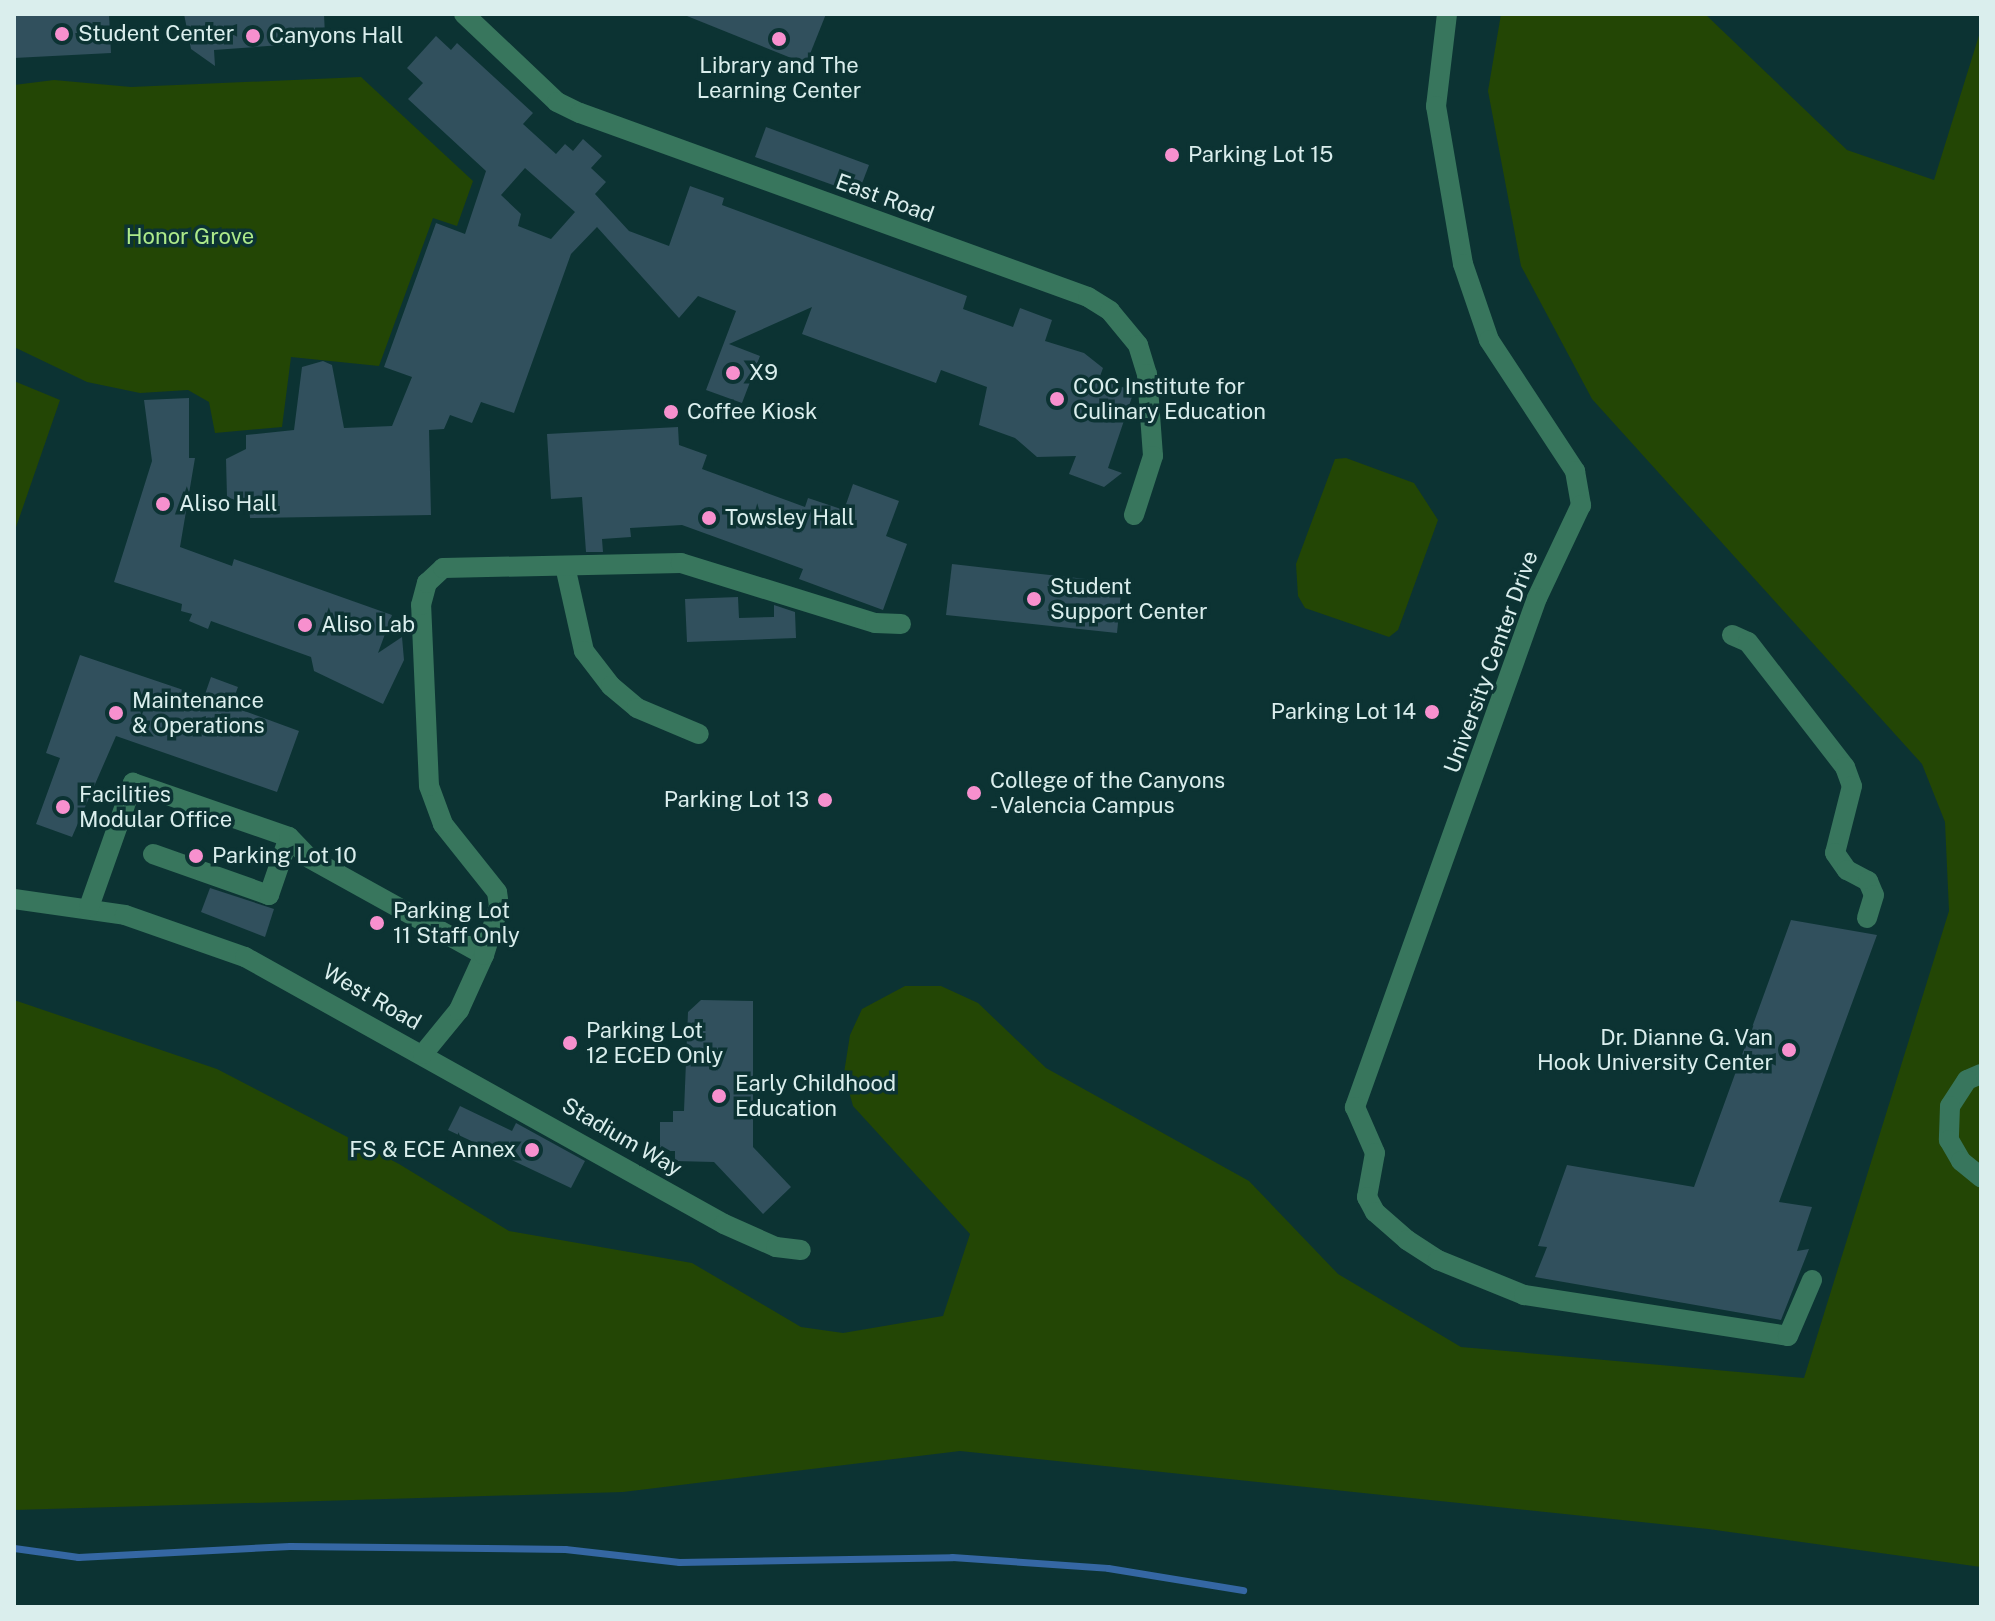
<!DOCTYPE html>
<style>
body{margin:0}
#map{position:relative;width:1995px;height:1621px;overflow:hidden;background:#0c3333;font-family:"Public Sans",sans-serif}
div>[style]{position:absolute}
.green>*{inset:0;background:#234605}
.stream>*{height:7px;margin:-3.5px;padding:0 3.5px;transform-origin:3.5px;border-radius:3.5px;background:#3567a3}
.building>*{inset:0;background:#31505d}
.minor>*{height:20px;margin:-10px;padding:0 10px;transform-origin:10px;border-radius:10px;background:#38765d}
.dots>*{width:22px;height:22px;translate:-50% -50%;box-sizing:border-box;border:4px solid #0c3333;border-radius:50%}
span{translate:-50% -50%;white-space:nowrap;text-align:center;line-height:1.15;-webkit-text-stroke:7px #0c3333;paint-order:stroke}
.poi-label{font-size:22px;color:#daeeed}
.left{translate:0 -50%;text-align:left}
.right{translate:-100% -50%;text-align:right}
.street-label{font-size:22px;color:#daeeed}
.park-label{font-size:22px;color:#adea8a}
.frame{position:absolute;inset:0;border:16px solid #daeeed;pointer-events:none}
</style>
<div id="map">
<div class="green">
<div style="clip-path:polygon(1501px 14px,1705px 14px,1847px 150px,1934px 180px,1981px 29px,1981px 1567px,1708px 1529px,960px 1451px,623px 1492px,14px 1510px,14px 1000px,217px 1069px,399px 1164px,509px 1231px,692px 1263px,801px 1327px,843px 1333px,943px 1316px,970px 1234px,853px 1106px,844px 1073px,850px 1035px,862px 1009px,905px 986px,941px 986px,978px 1003px,1046px 1068px,1249px 1181px,1338px 1274px,1461px 1347px,1804px 1378px,1949px 911px,1945px 822px,1922px 764px,1592px 399px,1521px 266px,1488px 91px)"></div>
<div style="clip-path:polygon(361px 77px,473px 181px,457px 226px,433px 218px,379px 366px,291px 357px,282px 427px,215px 433px,209px 402px,188px 390px,140px 393px,87px 382px,14px 347px,14px 85px,54px 80px,131px 87px)"></div>
<div style="clip-path:polygon(14px 381px,60px 400px,14px 533px)"></div>
<div style="clip-path:polygon(1346px 458px,1414px 483px,1438px 520px,1398px 630px,1389px 637px,1305px 608px,1298px 596px,1296px 564px,1335px 459px)"></div>
</div>
<div class="stream">
<div style="left:14px;top:1548px;width:65px;rotate:8deg"></div>
<div style="left:78px;top:1557px;width:212px;rotate:-3deg"></div>
<div style="left:290px;top:1546px;width:275px;rotate:0.6deg"></div>
<div style="left:565px;top:1549px;width:115px;rotate:6.5deg"></div>
<div style="left:679px;top:1562px;width:273px;rotate:-1deg"></div>
<div style="left:952px;top:1557px;width:156px;rotate:4deg"></div>
<div style="left:1108px;top:1568px;width:137px;rotate:9.3deg"></div>
</div>
<div class="building">
<div style="clip-path:polygon(14px 14px,109px 14px,111px 53px,14px 58px)"></div>
<div style="clip-path:polygon(184px 14px,324px 14px,325px 35px,309px 38px,309px 43px,214px 50px,215px 66px,191px 49px)"></div>
<div style="clip-path:polygon(682px 14px,826px 14px,806px 64px)"></div>
<div style="clip-path:polygon(evenodd,436px 36px,451px 50px,457px 43px,533px 113px,523px 124px,556px 154px,565px 144px,573px 151px,583px 139px,602px 156px,591px 168px,606px 182px,595px 194px,629px 231px,669px 246px,690px 186px,724px 198px,722px 205px,967px 296px,963px 309px,1013px 327px,1020px 308px,1052px 320px,1045px 341px,1084px 353px,1103px 368px,1099px 379px,1134px 391px,1108px 468px,1122px 473px,1104px 487px,1069px 474px,1076px 456px,1037px 457px,1015px 438px,979px 425px,987px 387px,941px 370px,936px 383px,802px 334px,812px 307px,729px 344px,760px 356px,742px 403px,706px 390px,736px 311px,698px 296px,679px 318px,597px 227px,571px 254px,514px 413px,481px 402px,472px 423px,450px 415px,444px 429px,429px 430px,431px 515px,250px 518px,249px 505px,227px 497px,226px 459px,246px 449px,246px 435px,294px 430px,302px 367px,323px 361px,332px 365px,344px 428px,392px 426px,412px 377px,384px 367px,436px 223px,465px 234px,486px 171px,408px 99px,423px 83px,407px 68px,436px 36px,525px 168px,575px 212px,551px 239px,518px 226px,521px 214px,501px 195px,525px 168px)"></div>
<div style="clip-path:polygon(766px 127px,869px 165px,858px 194px,755px 157px)"></div>
<div style="clip-path:polygon(189px 398px,189px 458px,195px 458px,180px 547px,232px 566px,234px 559px,392px 615px,378px 653px,402px 637px,404px 660px,383px 704px,314px 671px,311px 657px,211px 621px,208px 629px,189px 621px,192px 614px,181px 611px,182px 604px,114px 582px,152px 461px,144px 400px)"></div>
<div style="clip-path:polygon(678px 427px,679px 445px,707px 455px,702px 469px,805px 507px,808px 498px,844px 510px,853px 484px,899px 501px,886px 536px,907px 544px,883px 610px,799px 579px,803px 569px,682px 525px,630px 528px,631px 537px,602px 539px,603px 552px,586px 552px,582px 497px,551px 499px,547px 434px)"></div>
<div style="clip-path:polygon(952px 564px,1122px 583px,1117px 633px,946px 615px)"></div>
<div style="clip-path:polygon(738px 597px,739px 618px,774px 617px,774px 605px,795px 612px,796px 638px,687px 642px,685px 599px)"></div>
<div style="clip-path:polygon(80px 655px,204px 697px,211px 677px,238px 687px,231px 706px,299px 731px,277px 792px,116px 736px,72px 837px,36px 824px,60px 758px,46px 753px)"></div>
<div style="clip-path:polygon(210px 888px,274px 909px,265px 937px,201px 912px)"></div>
<div style="clip-path:polygon(1791px 920px,1877px 935px,1779px 1202px,1812px 1207px,1797px 1251px,1809px 1249px,1781px 1320px,1535px 1277px,1547px 1247px,1538px 1246px,1567px 1165px,1694px 1187px)"></div>
<div style="clip-path:polygon(701px 1000px,753px 1001px,753px 1147px,791px 1187px,763px 1214px,714px 1162px,675px 1161px,675px 1151px,660px 1151px,660px 1122px,673px 1122px,673px 1111px,684px 1111px,688px 1012px)"></div>
<div style="clip-path:polygon(460px 1106px,512px 1131px,516px 1123px,585px 1161px,571px 1188px,448px 1130px)"></div>
</div>
<div class="minor">
<div style="left:464px;top:14px;width:128px;rotate:43.4deg"></div>
<div style="left:557px;top:102px;width:25px;rotate:26deg"></div>
<div style="left:580px;top:113px;width:540px;rotate:19.91deg"></div>
<div style="left:1088px;top:297px;width:26px;rotate:32deg"></div>
<div style="left:1110px;top:311px;width:44px;rotate:50.5deg"></div>
<div style="left:1138px;top:345px;width:30px;rotate:73deg"></div>
<div style="left:1147px;top:374px;width:82px;rotate:85.8deg"></div>
<div style="left:1153px;top:456px;width:62px;rotate:107.9deg"></div>
<div style="left:1447px;top:14px;width:93px;rotate:96.8deg"></div>
<div style="left:1436px;top:106px;width:160px;rotate:80.3deg"></div>
<div style="left:1463px;top:264px;width:80px;rotate:71.1deg"></div>
<div style="left:1489px;top:340px;width:157px;rotate:56.7deg"></div>
<div style="left:1575px;top:471px;width:35px;rotate:80deg"></div>
<div style="left:1581px;top:505px;width:103px;rotate:115.3deg"></div>
<div style="left:1537px;top:598px;width:541px;rotate:109.68deg"></div>
<div style="left:1355px;top:1107px;width:50px;rotate:66.5deg"></div>
<div style="left:1375px;top:1153px;width:45px;rotate:100.3deg"></div>
<div style="left:1367px;top:1197px;width:17px;rotate:62deg"></div>
<div style="left:1375px;top:1212px;width:43px;rotate:41.2deg"></div>
<div style="left:1407px;top:1240px;width:37px;rotate:33deg"></div>
<div style="left:1438px;top:1260px;width:93px;rotate:22.1deg"></div>
<div style="left:1524px;top:1295px;width:267px;rotate:8.8deg"></div>
<div style="left:1788px;top:1336px;width:61px;rotate:-66.8deg"></div>
<div style="left:565px;top:566px;width:87px;rotate:77.4deg"></div>
<div style="left:584px;top:651px;width:44px;rotate:52.4deg"></div>
<div style="left:611px;top:686px;width:34px;rotate:40deg"></div>
<div style="left:637px;top:708px;width:67px;rotate:22.8deg"></div>
<div style="left:1732px;top:635px;width:17px;rotate:24deg"></div>
<div style="left:1748px;top:642px;width:158px;rotate:52.2deg"></div>
<div style="left:1845px;top:767px;width:20px;rotate:70deg"></div>
<div style="left:1852px;top:786px;width:69px;rotate:104.2deg"></div>
<div style="left:1835px;top:853px;width:21px;rotate:55deg"></div>
<div style="left:1847px;top:870px;width:24px;rotate:28deg"></div>
<div style="left:1868px;top:881px;width:15px;rotate:67deg"></div>
<div style="left:1874px;top:895px;width:24px;rotate:107deg"></div>
<div style="left:153px;top:854px;width:123px;rotate:19.5deg"></div>
<div style="left:269px;top:895px;width:61px;rotate:-71deg"></div>
<div style="left:14px;top:899px;width:112px;rotate:8.2deg"></div>
<div style="left:125px;top:915px;width:127px;rotate:19.3deg"></div>
<div style="left:245px;top:957px;width:548px;rotate:29.14deg"></div>
<div style="left:724px;top:1224px;width:57px;rotate:23.9deg"></div>
<div style="left:776px;top:1247px;width:25px;rotate:7deg"></div>
<div style="left:89px;top:907px;width:132px;rotate:-70.5deg"></div>
<div style="left:133px;top:783px;width:165px;rotate:19.1deg"></div>
<div style="left:289px;top:837px;width:29px;rotate:46deg"></div>
<div style="left:309px;top:858px;width:200px;rotate:29deg"></div>
<div style="left:423px;top:1054px;width:57px;rotate:-50.7deg"></div>
<div style="left:459px;top:1010px;width:60px;rotate:-65.6deg"></div>
<div style="left:484px;top:955px;width:51px;rotate:-73deg"></div>
<div style="left:499px;top:906px;width:14px;rotate:-98deg"></div>
<div style="left:497px;top:892px;width:87px;rotate:-128.5deg"></div>
<div style="left:443px;top:824px;width:40px;rotate:-110.2deg"></div>
<div style="left:429px;top:786px;width:181px;rotate:-92.5deg"></div>
<div style="left:421px;top:605px;width:23px;rotate:-75deg"></div>
<div style="left:427px;top:583px;width:22px;rotate:-43deg"></div>
<div style="left:443px;top:568px;width:238px;rotate:-1.2deg"></div>
<div style="left:681px;top:563px;width:203px;rotate:17.2deg"></div>
<div style="left:875px;top:623px;width:26px;rotate:2deg"></div>
<div style="left:1981px;top:1074px;width:15px;rotate:157deg"></div>
<div style="left:1967px;top:1080px;width:31px;rotate:123deg"></div>
<div style="left:1950px;top:1106px;width:34px;rotate:92deg"></div>
<div style="left:1949px;top:1140px;width:24px;rotate:60deg"></div>
<div style="left:1961px;top:1161px;width:26px;rotate:39deg"></div>
</div>
<div class="dots">
<div style="left:62px;top:34px;background:#f790ce"></div>
<div style="left:253px;top:36px;background:#f790ce"></div>
<div style="left:779px;top:39px;background:#f790ce"></div>
<div style="left:1172px;top:155px;background:#f790ce"></div>
<div style="left:733px;top:373px;background:#f790ce"></div>
<div style="left:1057px;top:399px;background:#f790ce"></div>
<div style="left:671px;top:412px;background:#f790ce"></div>
<div style="left:163px;top:504px;background:#f790ce"></div>
<div style="left:709px;top:518px;background:#f790ce"></div>
<div style="left:1034px;top:599px;background:#f790ce"></div>
<div style="left:305px;top:625px;background:#f790ce"></div>
<div style="left:1432px;top:712px;background:#f790ce"></div>
<div style="left:116px;top:713px;background:#f790ce"></div>
<div style="left:974px;top:793px;background:#f790ce"></div>
<div style="left:825px;top:800px;background:#f790ce"></div>
<div style="left:63px;top:807px;background:#f790ce"></div>
<div style="left:196px;top:856px;background:#f790ce"></div>
<div style="left:377px;top:923px;background:#f790ce"></div>
<div style="left:570px;top:1043px;background:#f790ce"></div>
<div style="left:1789px;top:1050px;background:#f790ce"></div>
<div style="left:719px;top:1096px;background:#f790ce"></div>
<div style="left:532px;top:1150px;background:#f790ce"></div>
</div>
<div class="poi-label">
<span class="left" style="left:78px;top:34px">Student Center</span>
<span class="left" style="left:269px;top:36px">Canyons Hall</span>
<span style="left:779px;top:78px">Library and The<br>Learning Center</span>
<span class="left" style="left:1188px;top:155px">Parking Lot 15</span>
<span class="left" style="left:749px;top:373px">X9</span>
<span class="left" style="left:1073px;top:399px">COC Institute for<br>Culinary Education</span>
<span class="left" style="left:687px;top:412px">Coffee Kiosk</span>
<span class="left" style="left:179px;top:504px">Aliso Hall</span>
<span class="left" style="left:725px;top:518px">Towsley Hall</span>
<span class="left" style="left:1050px;top:599px">Student<br>Support Center</span>
<span class="left" style="left:321px;top:625px">Aliso Lab</span>
<span class="left" style="left:132px;top:713px">Maintenance<br>&amp; Operations</span>
<span class="right" style="left:1416px;top:712px">Parking Lot 14</span>
<span class="left" style="left:990px;top:793px">College of the Canyons<br>- Valencia Campus</span>
<span class="left" style="left:79px;top:807px">Facilities<br>Modular Office</span>
<span class="right" style="left:809px;top:800px">Parking Lot 13</span>
<span class="left" style="left:212px;top:856px">Parking Lot 10</span>
<span class="left" style="left:393px;top:923px">Parking Lot<br>11 Staff Only</span>
<span class="left" style="left:586px;top:1043px">Parking Lot<br>12 ECED Only</span>
<span class="right" style="left:1773px;top:1050px">Dr. Dianne G. Van<br>Hook University Center</span>
<span class="left" style="left:735px;top:1096px">Early Childhood<br>Education</span>
<span class="right" style="left:516px;top:1150px">FS &amp; ECE Annex</span>
</div>
<div class="street-label">
<span style="left:885px;top:198px;rotate:20deg">East Road</span>
<span style="left:1491px;top:662px;rotate:-70deg">University Center Drive</span>
<span style="left:372px;top:997px;rotate:30deg">West Road</span>
<span style="left:622px;top:1137px;rotate:30deg">Stadium Way</span>
</div>
<div class="park-label">
<span style="left:190px;top:237px">Honor Grove</span>
</div>
<div class="frame"></div>
</div>
